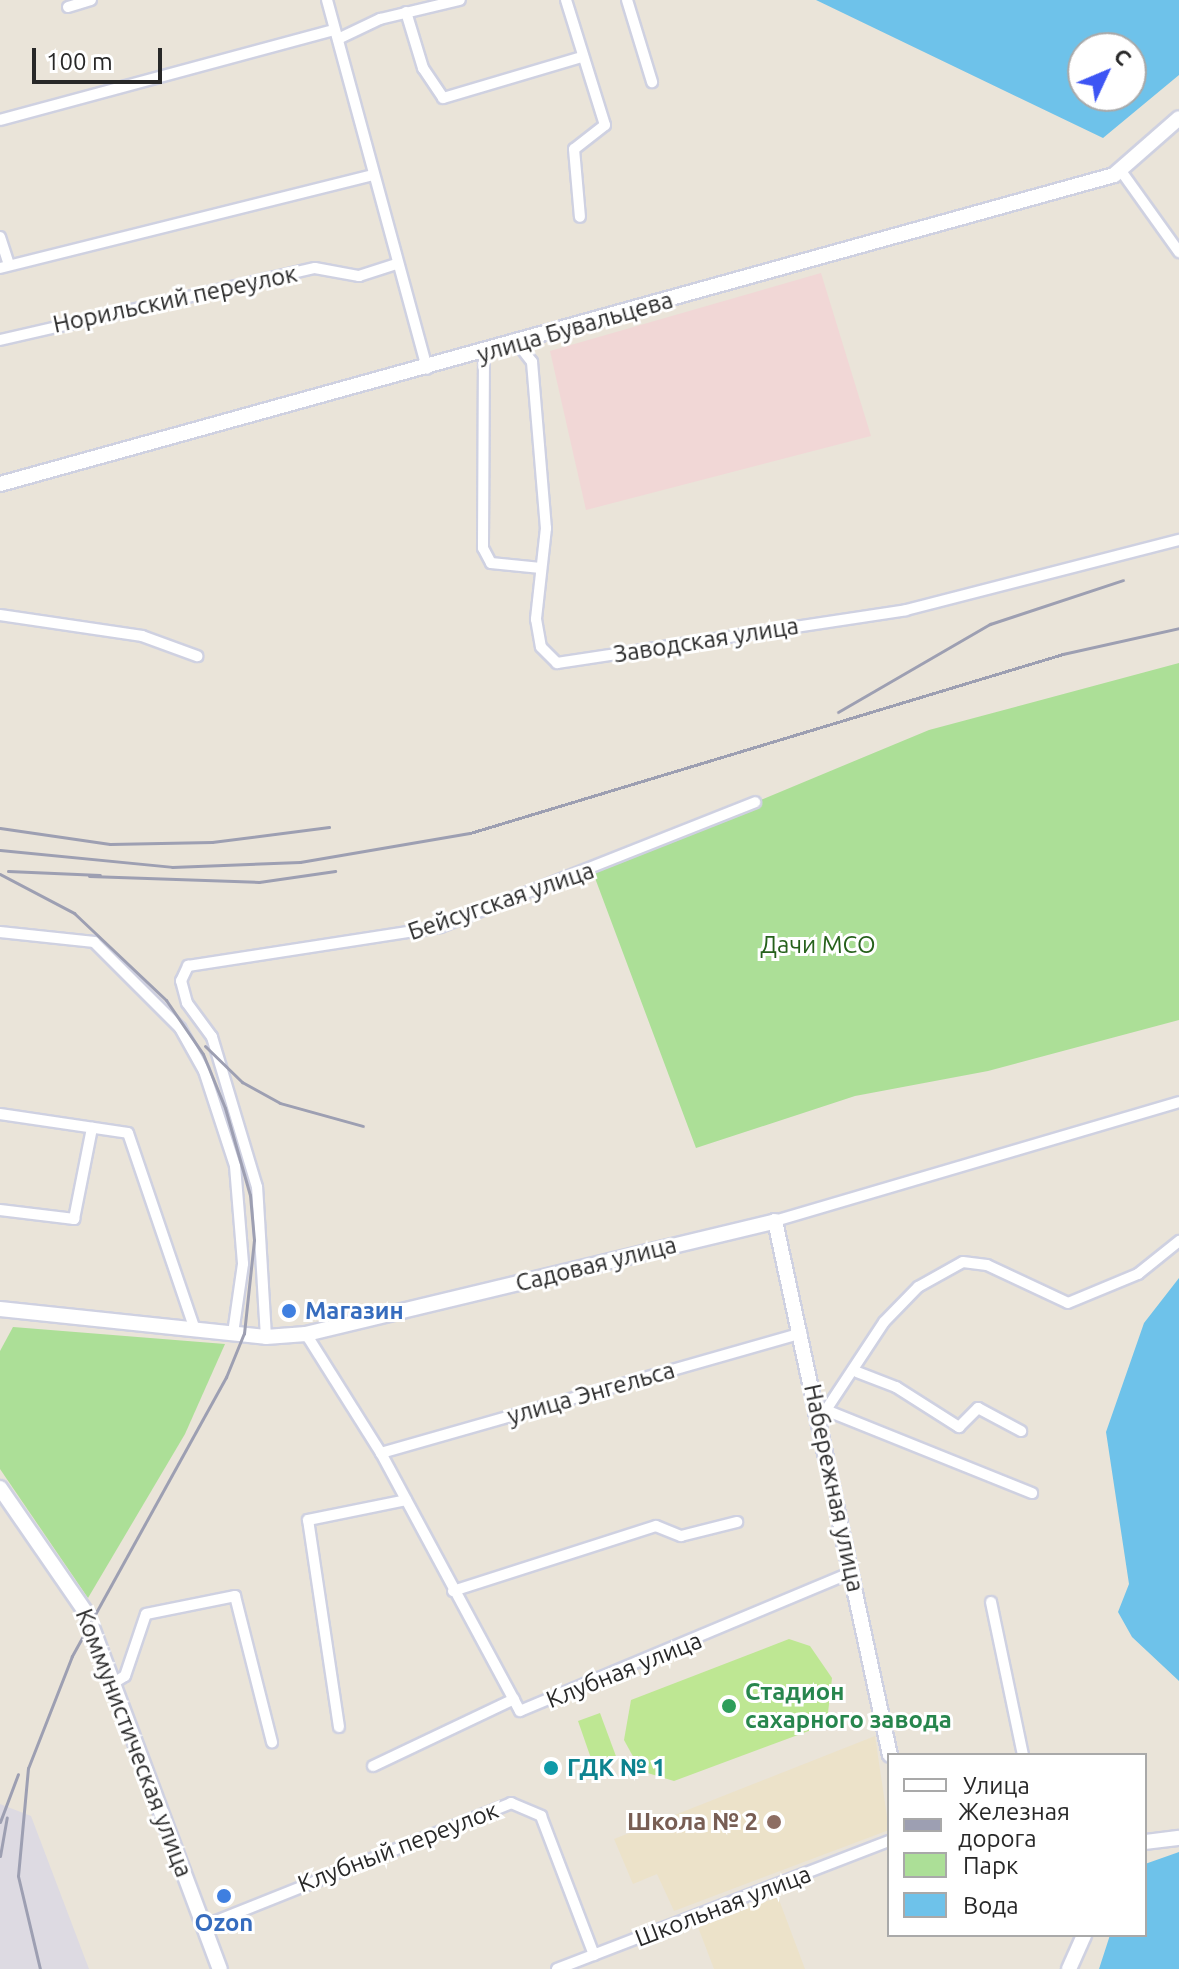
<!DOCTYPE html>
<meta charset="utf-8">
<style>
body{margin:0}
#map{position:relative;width:1179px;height:1969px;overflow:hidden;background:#eae4d9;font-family:Ubuntu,sans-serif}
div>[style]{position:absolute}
.industrial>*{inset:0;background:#dddae2}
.education>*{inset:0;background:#ece2c9}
.medical>*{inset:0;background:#f1d7d6}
.green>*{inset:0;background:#acdf97}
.pitch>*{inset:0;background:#bee793}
.water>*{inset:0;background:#6ec2ea}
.roads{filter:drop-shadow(2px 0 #cfd1e1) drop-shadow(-2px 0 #cfd1e1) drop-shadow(0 2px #cfd1e1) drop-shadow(0 -2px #cfd1e1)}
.minor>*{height:10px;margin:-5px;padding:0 5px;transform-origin:5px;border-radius:5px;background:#fff}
.tertiary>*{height:14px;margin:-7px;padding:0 7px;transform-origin:7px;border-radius:7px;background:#fff}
.rail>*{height:3px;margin:-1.5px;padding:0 1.5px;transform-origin:1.5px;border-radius:1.5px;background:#9d9fb2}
.dots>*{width:22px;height:22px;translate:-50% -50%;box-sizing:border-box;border:4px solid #fff;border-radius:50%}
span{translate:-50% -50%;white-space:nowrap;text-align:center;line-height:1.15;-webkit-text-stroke:6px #fff;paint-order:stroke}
.street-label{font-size:24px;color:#282828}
.park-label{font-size:24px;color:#26611b}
.shop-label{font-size:24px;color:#366cbe;font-weight:700}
.left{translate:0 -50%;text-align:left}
.leisure-label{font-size:24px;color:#27864d;font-weight:700}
.culture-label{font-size:24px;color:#0d838f;font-weight:700}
.education-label{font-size:24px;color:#785e54;font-weight:700}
.right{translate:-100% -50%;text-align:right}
.legend{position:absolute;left:887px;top:1753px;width:260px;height:184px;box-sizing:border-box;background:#fff;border:2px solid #a9a9a9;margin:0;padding:10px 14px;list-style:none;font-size:24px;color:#282828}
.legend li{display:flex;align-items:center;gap:16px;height:40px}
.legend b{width:40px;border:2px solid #a9a9a9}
.north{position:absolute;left:1067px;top:32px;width:80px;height:80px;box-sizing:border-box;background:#fff;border:2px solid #a9a9a9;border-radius:50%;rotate:46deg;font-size:22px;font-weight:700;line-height:32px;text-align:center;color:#282828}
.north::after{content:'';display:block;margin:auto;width:28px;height:36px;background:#3d55f4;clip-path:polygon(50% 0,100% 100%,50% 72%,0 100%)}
.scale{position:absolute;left:32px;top:48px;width:130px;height:36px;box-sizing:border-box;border:4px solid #282828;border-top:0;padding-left:10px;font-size:24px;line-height:28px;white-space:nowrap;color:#282828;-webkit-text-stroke:6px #fff;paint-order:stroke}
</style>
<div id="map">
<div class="industrial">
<div style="clip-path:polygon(0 1804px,31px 1816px,89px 1969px,0 1969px)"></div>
</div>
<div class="education">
<div style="clip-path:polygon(875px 1736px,889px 1830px,674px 1911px,657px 1874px,633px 1884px,614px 1839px)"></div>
<div style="clip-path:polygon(778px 1897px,805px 1969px,714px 1969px,698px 1927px)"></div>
</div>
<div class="medical">
<div style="clip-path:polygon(821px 273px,871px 436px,586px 510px,550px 351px)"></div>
</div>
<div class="green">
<div style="clip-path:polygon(1179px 663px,1179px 1020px,988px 1071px,855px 1096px,696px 1148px,592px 870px,929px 730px)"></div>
<div style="clip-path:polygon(13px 1327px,225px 1344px,185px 1434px,88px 1598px,0 1469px,0 1351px)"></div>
</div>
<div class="pitch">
<div style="clip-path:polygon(789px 1639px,810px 1646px,832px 1678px,828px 1713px,814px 1729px,674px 1781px,641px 1771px,624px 1740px,631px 1700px)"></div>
<div style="clip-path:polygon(600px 1713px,617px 1759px,594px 1767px,578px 1721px)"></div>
</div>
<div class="water">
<div style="clip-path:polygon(evenodd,816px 0,1179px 0,1179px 75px,1103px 138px,816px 0,1131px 48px,1131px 96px,1083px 96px,1083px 48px,1131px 48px)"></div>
<div style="clip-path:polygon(1179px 1278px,1179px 1681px,1132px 1637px,1118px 1612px,1129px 1584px,1106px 1432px,1144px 1323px)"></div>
<div style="clip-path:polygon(1179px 1852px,1179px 1969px,1099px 1969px,1110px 1935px,1145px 1935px,1145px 1864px)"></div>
</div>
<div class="roads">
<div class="minor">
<div style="left:327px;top:0;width:382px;rotate:74.8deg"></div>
<div style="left:566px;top:0;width:131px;rotate:72.7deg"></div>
<div style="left:605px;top:125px;width:39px;rotate:142deg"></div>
<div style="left:574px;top:149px;width:68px;rotate:85deg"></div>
<div style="left:627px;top:0;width:86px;rotate:73deg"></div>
<div style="left:68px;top:7px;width:24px;rotate:-17deg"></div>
<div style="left:406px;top:12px;width:59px;rotate:73.1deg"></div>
<div style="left:423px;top:68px;width:36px;rotate:56deg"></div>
<div style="left:443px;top:98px;width:144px;rotate:-16.5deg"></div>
<div style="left:338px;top:39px;width:47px;rotate:-25.5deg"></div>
<div style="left:380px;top:19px;width:82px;rotate:-13.4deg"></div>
<div style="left:0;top:120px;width:346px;rotate:-15.1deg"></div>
<div style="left:1121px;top:171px;width:100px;rotate:54.4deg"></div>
<div style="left:0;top:237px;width:29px;rotate:72deg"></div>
<div style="left:0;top:268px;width:384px;rotate:-14deg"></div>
<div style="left:0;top:340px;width:323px;rotate:-12.9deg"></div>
<div style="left:315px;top:268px;width:45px;rotate:10.3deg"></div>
<div style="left:359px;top:276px;width:40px;rotate:-18deg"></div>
<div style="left:518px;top:344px;width:23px;rotate:52deg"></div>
<div style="left:532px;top:362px;width:167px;rotate:85.2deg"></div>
<div style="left:546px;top:528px;width:92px;rotate:96.3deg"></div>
<div style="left:536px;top:619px;width:28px;rotate:80deg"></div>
<div style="left:541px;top:647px;width:23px;rotate:45deg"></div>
<div style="left:557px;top:663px;width:353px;rotate:-8.6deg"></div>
<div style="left:906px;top:610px;width:282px;rotate:-14.4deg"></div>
<div style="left:484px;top:353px;width:195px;rotate:90.3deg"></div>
<div style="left:483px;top:548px;width:17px;rotate:62deg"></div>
<div style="left:491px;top:563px;width:50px;rotate:5.7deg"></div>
<div style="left:0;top:615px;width:144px;rotate:8.4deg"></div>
<div style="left:142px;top:636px;width:59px;rotate:20deg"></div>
<div style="left:0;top:932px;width:95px;rotate:6.1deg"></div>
<div style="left:94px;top:942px;width:122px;rotate:45deg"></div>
<div style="left:180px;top:1028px;width:49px;rotate:60.8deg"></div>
<div style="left:204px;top:1071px;width:100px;rotate:71.9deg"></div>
<div style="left:235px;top:1166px;width:98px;rotate:85.3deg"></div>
<div style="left:243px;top:1264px;width:70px;rotate:98.2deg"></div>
<div style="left:0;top:1114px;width:129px;rotate:8.4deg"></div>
<div style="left:128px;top:1133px;width:208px;rotate:71.2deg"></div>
<div style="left:0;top:1210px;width:75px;rotate:6.9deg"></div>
<div style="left:74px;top:1219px;width:93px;rotate:-78.8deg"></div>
<div style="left:775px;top:1221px;width:421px;rotate:-16.4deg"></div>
<div style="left:306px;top:1334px;width:141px;rotate:57.8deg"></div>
<div style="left:381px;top:1453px;width:293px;rotate:61.7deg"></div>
<div style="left:520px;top:1711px;width:360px;rotate:-22.7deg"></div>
<div style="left:266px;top:1337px;width:150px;rotate:-93.4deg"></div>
<div style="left:257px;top:1187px;width:157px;rotate:-106.7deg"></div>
<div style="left:212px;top:1037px;width:42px;rotate:-126.3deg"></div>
<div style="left:187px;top:1003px;width:23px;rotate:-105deg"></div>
<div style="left:181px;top:981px;width:17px;rotate:-65deg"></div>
<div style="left:188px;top:966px;width:255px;rotate:-8.8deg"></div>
<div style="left:440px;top:927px;width:339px;rotate:-21.6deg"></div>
<div style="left:857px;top:1372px;width:42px;rotate:21deg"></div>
<div style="left:896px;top:1387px;width:75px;rotate:32.4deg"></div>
<div style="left:959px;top:1427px;width:27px;rotate:-45deg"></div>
<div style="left:978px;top:1408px;width:49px;rotate:28.1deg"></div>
<div style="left:828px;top:1411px;width:220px;rotate:21.9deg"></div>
<div style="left:820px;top:1419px;width:116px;rotate:-56.6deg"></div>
<div style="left:884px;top:1322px;width:49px;rotate:-45.8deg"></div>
<div style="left:918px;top:1287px;width:51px;rotate:-29.1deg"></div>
<div style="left:963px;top:1262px;width:24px;rotate:7deg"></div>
<div style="left:987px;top:1265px;width:89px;rotate:25.1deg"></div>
<div style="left:1068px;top:1303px;width:76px;rotate:-22.5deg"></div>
<div style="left:1138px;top:1274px;width:53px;rotate:-38.8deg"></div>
<div style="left:381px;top:1453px;width:437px;rotate:-15.9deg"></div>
<div style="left:453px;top:1591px;width:213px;rotate:-17.8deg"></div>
<div style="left:656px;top:1526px;width:27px;rotate:22deg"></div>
<div style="left:681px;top:1536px;width:58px;rotate:-14deg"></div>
<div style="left:991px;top:1602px;width:156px;rotate:78.2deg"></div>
<div style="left:112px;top:1684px;width:15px;rotate:-32deg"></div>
<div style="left:125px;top:1676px;width:65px;rotate:-71.3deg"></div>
<div style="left:146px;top:1614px;width:91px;rotate:-11.4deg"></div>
<div style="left:235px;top:1596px;width:151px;rotate:75.8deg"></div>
<div style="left:339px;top:1727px;width:209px;rotate:-98.5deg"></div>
<div style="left:308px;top:1520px;width:100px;rotate:-11.5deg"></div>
<div style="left:373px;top:1766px;width:156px;rotate:-25.4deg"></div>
<div style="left:204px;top:1926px;width:331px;rotate:-21.8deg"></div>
<div style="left:511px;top:1803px;width:33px;rotate:23deg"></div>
<div style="left:541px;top:1816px;width:149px;rotate:69.1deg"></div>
<div style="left:557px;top:1969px;width:356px;rotate:-21.1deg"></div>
</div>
<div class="tertiary">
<div style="left:0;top:484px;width:1156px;rotate:-15.5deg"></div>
<div style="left:1114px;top:175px;width:86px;rotate:-41.2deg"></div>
<div style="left:0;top:1309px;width:267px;rotate:6deg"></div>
<div style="left:266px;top:1337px;width:40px;rotate:-4.3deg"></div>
<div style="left:306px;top:1334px;width:482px;rotate:-13.5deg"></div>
<div style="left:775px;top:1221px;width:546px;rotate:77.85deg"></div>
<div style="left:0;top:1488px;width:153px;rotate:55.4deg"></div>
<div style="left:87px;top:1614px;width:379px;rotate:69.5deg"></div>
<div style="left:1145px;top:1842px;width:34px;rotate:-7deg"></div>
<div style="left:1069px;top:1969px;width:37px;rotate:-66deg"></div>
</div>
</div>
<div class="rail">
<div style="left:838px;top:712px;width:176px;rotate:-30.1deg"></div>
<div style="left:990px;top:624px;width:140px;rotate:-18.3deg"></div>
<div style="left:0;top:828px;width:111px;rotate:8.3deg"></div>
<div style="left:110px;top:844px;width:102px;rotate:-1.1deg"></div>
<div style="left:212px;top:842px;width:118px;rotate:-7.3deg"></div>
<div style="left:0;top:850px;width:173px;rotate:5.6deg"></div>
<div style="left:172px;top:867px;width:128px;rotate:-2.2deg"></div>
<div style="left:300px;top:862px;width:172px;rotate:-9.7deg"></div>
<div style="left:470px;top:833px;width:619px;rotate:-16.8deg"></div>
<div style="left:1063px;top:654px;width:119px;rotate:-12.6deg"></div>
<div style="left:8px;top:871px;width:92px;rotate:2.5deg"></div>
<div style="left:0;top:874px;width:84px;rotate:27.8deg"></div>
<div style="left:74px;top:913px;width:127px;rotate:43.4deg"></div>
<div style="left:166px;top:1000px;width:65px;rotate:55.6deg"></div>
<div style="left:203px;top:1054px;width:58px;rotate:67.8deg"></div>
<div style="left:225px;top:1108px;width:91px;rotate:74deg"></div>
<div style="left:250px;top:1195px;width:45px;rotate:84.9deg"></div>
<div style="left:254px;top:1240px;width:94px;rotate:96.1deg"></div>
<div style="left:244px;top:1333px;width:48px;rotate:112.2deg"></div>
<div style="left:226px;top:1377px;width:319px;rotate:118.9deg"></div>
<div style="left:72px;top:1656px;width:120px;rotate:111.4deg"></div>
<div style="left:28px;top:1768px;width:108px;rotate:95.3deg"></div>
<div style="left:18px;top:1876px;width:96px;rotate:76.7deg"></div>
<div style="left:89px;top:876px;width:170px;rotate:2deg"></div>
<div style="left:259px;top:882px;width:77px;rotate:-8.2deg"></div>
<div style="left:205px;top:1046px;width:52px;rotate:44.2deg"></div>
<div style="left:242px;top:1082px;width:43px;rotate:28.9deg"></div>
<div style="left:280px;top:1103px;width:86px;rotate:15.5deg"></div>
<div style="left:0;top:1822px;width:51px;rotate:-69.4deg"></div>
<div style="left:0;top:1856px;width:39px;rotate:-80deg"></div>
</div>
<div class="dots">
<div style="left:289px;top:1311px;background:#3f7fe0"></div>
<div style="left:729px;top:1706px;background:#2e9e5b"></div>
<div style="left:551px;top:1768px;background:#0f9aa8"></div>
<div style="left:774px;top:1822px;background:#8d6e63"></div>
<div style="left:224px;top:1896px;background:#3f7fe0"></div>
</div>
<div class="street-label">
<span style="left:175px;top:299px;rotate:-12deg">Норильский переулок</span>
<span style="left:575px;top:327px;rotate:-16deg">улица Бувальцева</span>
<span style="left:706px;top:640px;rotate:-9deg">Заводская улица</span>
<span style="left:501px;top:901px;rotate:-19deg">Бейсугская улица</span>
<span style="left:596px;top:1264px;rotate:-14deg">Садовая улица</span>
<span style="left:591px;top:1393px;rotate:-16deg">улица Энгельса</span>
<span style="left:834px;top:1488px;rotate:78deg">Набережная улица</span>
<span style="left:624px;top:1670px;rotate:-22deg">Клубная улица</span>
<span style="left:134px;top:1743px;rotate:69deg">Коммунистическая улица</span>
<span style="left:398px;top:1847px;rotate:-21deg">Клубный переулок</span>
<span style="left:723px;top:1906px;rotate:-21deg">Школьная улица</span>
</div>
<div class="park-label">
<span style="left:818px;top:945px">Дачи МСО</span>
</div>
<div class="shop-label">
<span class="left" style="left:305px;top:1311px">Магазин</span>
<span style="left:224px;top:1923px">Ozon</span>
</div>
<div class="leisure-label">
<span class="left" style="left:745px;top:1706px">Стадион<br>сахарного завода</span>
</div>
<div class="culture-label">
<span class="left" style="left:567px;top:1768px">ГДК № 1</span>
</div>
<div class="education-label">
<span class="right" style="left:758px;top:1822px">Школа № 2</span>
</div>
<ul class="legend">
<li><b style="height:10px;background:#fff"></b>Улица</li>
<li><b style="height:10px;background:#9d9fb2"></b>Железная дорога</li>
<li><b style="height:22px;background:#acdf97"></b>Парк</li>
<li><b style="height:22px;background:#6ec2ea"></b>Вода</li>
</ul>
<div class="north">С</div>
<div class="scale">100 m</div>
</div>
